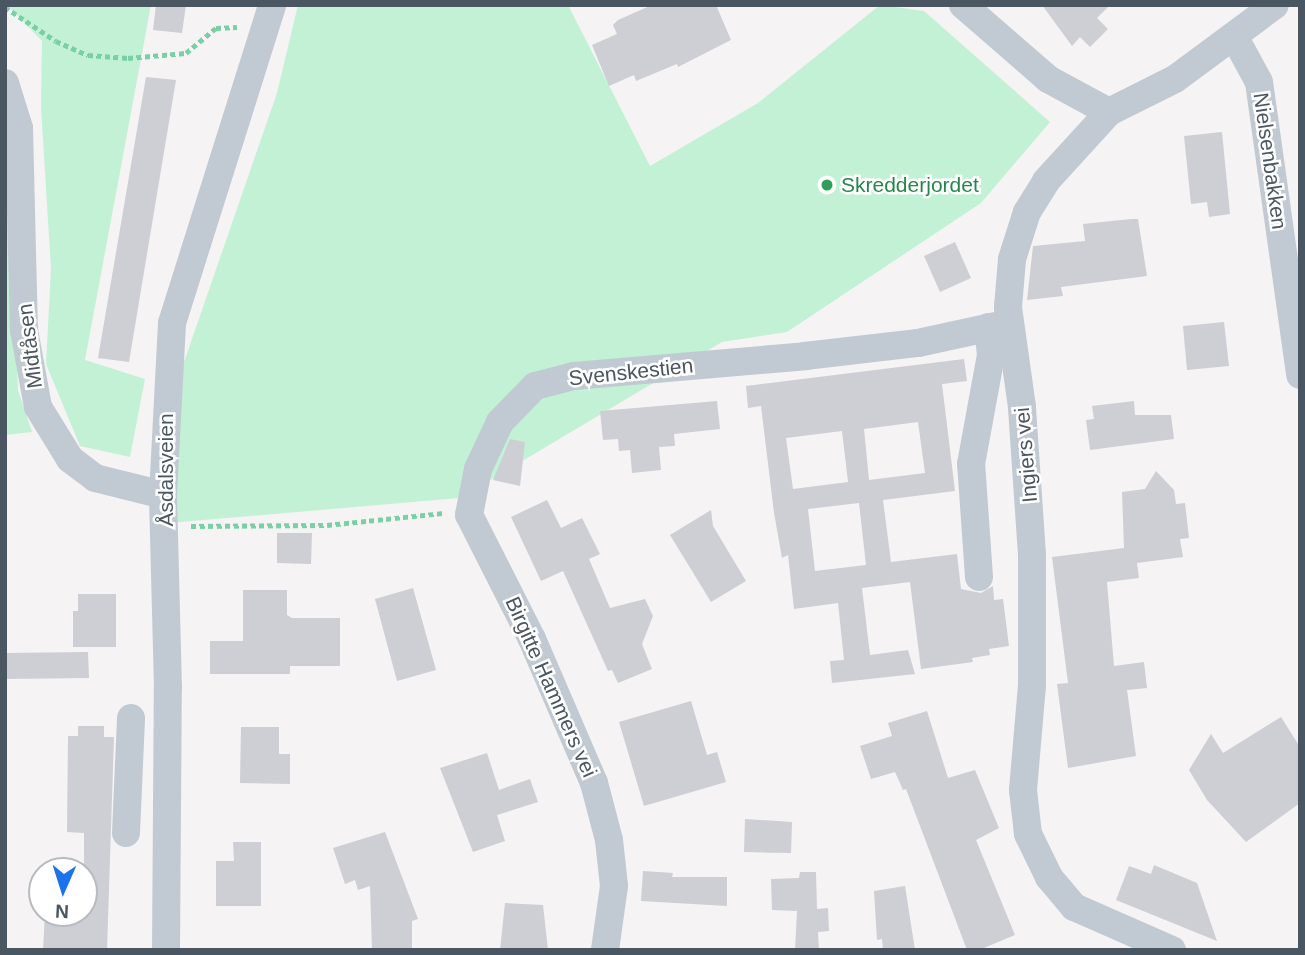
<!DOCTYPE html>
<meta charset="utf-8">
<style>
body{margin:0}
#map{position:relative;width:1305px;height:955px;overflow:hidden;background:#f5f3f3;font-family:Arial,sans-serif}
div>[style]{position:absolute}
.green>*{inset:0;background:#c3f1d5}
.building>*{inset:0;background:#cdcfd5}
.path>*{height:4.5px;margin-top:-2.25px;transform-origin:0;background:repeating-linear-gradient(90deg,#7ad0a6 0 5px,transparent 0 8.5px)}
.minor>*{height:28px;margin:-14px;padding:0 14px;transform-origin:14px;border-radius:14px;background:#c1cad2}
.dots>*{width:19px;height:19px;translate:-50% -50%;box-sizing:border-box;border:4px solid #fff;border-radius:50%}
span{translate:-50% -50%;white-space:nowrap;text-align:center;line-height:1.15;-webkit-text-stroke:5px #fff;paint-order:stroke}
.street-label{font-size:21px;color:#4a5661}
.leisure-label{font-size:21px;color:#27864d}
.left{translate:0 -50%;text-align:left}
.frame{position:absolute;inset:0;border:7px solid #4a5661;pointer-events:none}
.north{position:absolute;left:28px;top:857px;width:70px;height:70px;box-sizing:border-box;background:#fff;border:2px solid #b7bbc0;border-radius:50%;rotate:183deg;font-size:19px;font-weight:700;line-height:28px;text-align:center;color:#4a5661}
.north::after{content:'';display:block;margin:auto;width:24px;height:32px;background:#1a73e8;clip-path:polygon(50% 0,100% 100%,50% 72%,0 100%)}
</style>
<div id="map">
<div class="green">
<div style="clip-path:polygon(7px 5px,151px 5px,85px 360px,145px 379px,130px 457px,80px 446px,46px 364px,51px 269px,41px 107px,42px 41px)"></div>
<div style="clip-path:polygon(298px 5px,568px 5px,650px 166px,758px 103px,880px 5px,924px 11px,1050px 122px,981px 203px,787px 332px,722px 342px,460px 498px,168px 523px,174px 391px,277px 93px)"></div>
<div style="clip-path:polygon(5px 111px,18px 390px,32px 432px,5px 435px)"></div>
</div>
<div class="building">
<div style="clip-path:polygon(156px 5px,186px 5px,182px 33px,153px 30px)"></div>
<div style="clip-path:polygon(652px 5px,716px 5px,731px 40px,678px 67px,677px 64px,636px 81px,634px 75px,609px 86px,592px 45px,617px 34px,613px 25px,618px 20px)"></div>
<div style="clip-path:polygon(1042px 5px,1110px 5px,1097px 18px,1108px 29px,1090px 47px,1080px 37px,1072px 46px)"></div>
<div style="clip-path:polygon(146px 77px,176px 80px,129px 362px,98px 358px)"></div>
<div style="clip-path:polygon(1222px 132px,1230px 214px,1209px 217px,1207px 202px,1191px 204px,1184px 136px)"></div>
<div style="clip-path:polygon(1131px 219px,1138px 219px,1147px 276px,1061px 287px,1063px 296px,1027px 300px,1033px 246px,1085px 241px,1083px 224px)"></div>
<div style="clip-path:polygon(955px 242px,971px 278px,940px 292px,924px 256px)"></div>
<div style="clip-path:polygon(1224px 322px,1229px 366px,1187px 370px,1183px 326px)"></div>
<div style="clip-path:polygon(evenodd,964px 359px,967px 381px,942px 384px,955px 491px,883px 500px,891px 562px,957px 554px,961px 589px,981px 593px,993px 586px,994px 600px,1003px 599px,1009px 646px,989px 649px,990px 655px,972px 658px,973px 662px,921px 669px,910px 582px,862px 588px,870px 655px,908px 650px,915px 674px,832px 683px,830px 661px,844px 660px,838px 603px,794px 609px,788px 555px,782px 558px,774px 513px,761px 406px,748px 408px,746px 386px,964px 359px,918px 422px,925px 473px,869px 480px,864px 429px,918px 422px,964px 359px,842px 431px,848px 482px,793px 489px,786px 438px,842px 431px,964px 359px,859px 503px,866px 565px,815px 571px,808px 509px,859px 503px)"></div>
<div style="clip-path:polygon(717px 401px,720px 429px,674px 434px,675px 446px,659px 447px,661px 470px,632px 473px,630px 450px,619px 451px,618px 439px,603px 440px,600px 411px)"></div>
<div style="clip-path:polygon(1134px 401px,1135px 415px,1171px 415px,1174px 439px,1090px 450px,1086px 420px,1094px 419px,1092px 406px)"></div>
<div style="clip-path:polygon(510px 439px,525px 442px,520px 486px,493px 480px)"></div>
<div style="clip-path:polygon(1156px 471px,1174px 490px,1176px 504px,1185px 503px,1189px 538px,1180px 539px,1183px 557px,1137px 563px,1139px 578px,1107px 582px,1114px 666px,1144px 662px,1147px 688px,1127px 690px,1136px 756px,1068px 768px,1057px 684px,1068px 683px,1052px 557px,1124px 548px,1122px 492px,1145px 489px)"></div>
<div style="clip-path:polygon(547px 500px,561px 528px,582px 518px,600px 554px,589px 559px,610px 608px,645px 599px,653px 616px,642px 644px,652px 669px,618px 683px,612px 670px,608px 671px,563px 571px,541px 581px,511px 517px)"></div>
<div style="clip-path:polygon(711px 510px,713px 526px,746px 581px,711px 602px,670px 535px)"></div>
<div style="clip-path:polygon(277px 533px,312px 533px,311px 564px,277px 563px)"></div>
<div style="clip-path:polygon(413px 588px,436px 670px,397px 681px,375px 599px)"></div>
<div style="clip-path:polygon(243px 590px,287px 590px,287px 615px,292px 618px,340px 618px,340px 666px,290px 666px,290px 674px,210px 674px,210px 641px,243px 641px)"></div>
<div style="clip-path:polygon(78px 594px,116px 594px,116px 647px,73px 647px,73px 611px,78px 611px)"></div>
<div style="clip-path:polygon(88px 652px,89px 678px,5px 679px,5px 653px)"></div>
<div style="clip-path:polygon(691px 701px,707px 755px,717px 752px,726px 782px,644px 806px,619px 722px)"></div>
<div style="clip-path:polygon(927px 711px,948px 778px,975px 770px,999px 828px,976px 840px,1015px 935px,979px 950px,967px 950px,906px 789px,903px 790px,895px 772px,871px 779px,860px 746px,892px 736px,888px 723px)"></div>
<div style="clip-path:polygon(1281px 717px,1300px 747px,1300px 803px,1246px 842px,1207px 800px,1189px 770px,1211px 734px,1223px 753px)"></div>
<div style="clip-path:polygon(78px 726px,104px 726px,104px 737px,114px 737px,107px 950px,43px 950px,45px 913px,84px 913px,84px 833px,67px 832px,68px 736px,78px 736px)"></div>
<div style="clip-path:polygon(241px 727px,279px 727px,279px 754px,290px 754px,290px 784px,240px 783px)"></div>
<div style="clip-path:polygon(487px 753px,499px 790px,530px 779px,538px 802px,497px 815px,505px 841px,473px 852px,440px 768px)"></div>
<div style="clip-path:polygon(745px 819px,792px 822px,791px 853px,744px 852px)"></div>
<div style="clip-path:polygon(385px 832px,418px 919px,412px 921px,412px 950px,372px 950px,370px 886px,358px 890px,355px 880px,345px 884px,333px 848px)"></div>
<div style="clip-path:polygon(233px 842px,261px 842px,261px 906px,216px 906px,216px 861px,234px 861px)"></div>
<div style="clip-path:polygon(1154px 865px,1197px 883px,1217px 941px,1116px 900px,1129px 866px,1151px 874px)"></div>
<div style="clip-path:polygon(643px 871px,673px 873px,672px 877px,727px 877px,727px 906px,641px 901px)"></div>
<div style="clip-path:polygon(800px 872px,816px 872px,817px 909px,828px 908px,829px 931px,818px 932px,819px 950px,795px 950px,797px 911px,772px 910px,771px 879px,799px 878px)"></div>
<div style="clip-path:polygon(905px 886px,915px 950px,883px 950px,882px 939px,877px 940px,874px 891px)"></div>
<div style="clip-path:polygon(505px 903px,543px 905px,548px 950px,500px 950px)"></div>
</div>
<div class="path">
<div style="left:5px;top:7px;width:61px;rotate:33.7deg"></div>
<div style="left:56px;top:41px;width:35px;rotate:24deg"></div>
<div style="left:88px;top:55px;width:40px;rotate:4.3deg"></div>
<div style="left:128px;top:58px;width:58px;rotate:-4.9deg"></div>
<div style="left:186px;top:53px;width:39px;rotate:-40deg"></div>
<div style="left:216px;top:28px;width:21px;rotate:-3deg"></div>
<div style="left:191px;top:526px;width:136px;rotate:-0.4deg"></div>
<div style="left:327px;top:525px;width:118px;rotate:-5.9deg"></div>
</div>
<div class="minor">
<div style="left:963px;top:5px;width:113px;rotate:41deg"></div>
<div style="left:1048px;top:79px;width:69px;rotate:28.4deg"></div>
<div style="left:1234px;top:36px;width:52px;rotate:61.5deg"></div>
<div style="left:1259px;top:82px;width:296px;rotate:82deg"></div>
<div style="left:5px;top:83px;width:47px;rotate:72.7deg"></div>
<div style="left:19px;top:128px;width:202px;rotate:88.6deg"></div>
<div style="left:24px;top:330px;width:78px;rotate:79.7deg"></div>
<div style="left:38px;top:407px;width:61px;rotate:58.4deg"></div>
<div style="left:70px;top:459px;width:31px;rotate:37deg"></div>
<div style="left:95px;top:478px;width:70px;rotate:14deg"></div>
<div style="left:979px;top:577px;width:113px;rotate:-94deg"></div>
<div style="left:971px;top:464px;width:111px;rotate:-79.6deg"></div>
<div style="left:991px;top:355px;width:28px;rotate:-96deg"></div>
<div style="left:126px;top:833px;width:115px;rotate:-87.5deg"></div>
<div style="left:166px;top:950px;width:262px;rotate:-89.6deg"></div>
<div style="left:168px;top:688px;width:193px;rotate:-91.5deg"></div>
<div style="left:163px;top:495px;width:172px;rotate:-87deg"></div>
<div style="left:172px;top:323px;width:333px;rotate:-72.5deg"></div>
<div style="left:605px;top:950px;width:65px;rotate:-82deg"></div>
<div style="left:614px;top:886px;width:46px;rotate:-96.2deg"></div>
<div style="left:609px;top:840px;width:59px;rotate:-104.7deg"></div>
<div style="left:594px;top:783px;width:157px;rotate:-113.3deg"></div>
<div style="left:532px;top:639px;width:139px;rotate:-116.9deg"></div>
<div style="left:469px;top:515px;width:47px;rotate:-78.9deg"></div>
<div style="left:478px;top:469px;width:52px;rotate:-64.9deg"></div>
<div style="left:500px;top:422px;width:50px;rotate:-45.8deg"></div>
<div style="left:535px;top:386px;width:40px;rotate:-14.4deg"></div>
<div style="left:574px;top:376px;width:232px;rotate:-4.9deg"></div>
<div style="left:805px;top:356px;width:114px;rotate:-6.6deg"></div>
<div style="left:918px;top:343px;width:94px;rotate:-12.3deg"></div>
<div style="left:1172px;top:950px;width:107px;rotate:-156.3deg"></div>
<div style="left:1074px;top:907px;width:39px;rotate:-130deg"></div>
<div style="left:1049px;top:877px;width:48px;rotate:-116deg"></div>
<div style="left:1028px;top:834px;width:44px;rotate:-96.5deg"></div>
<div style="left:1023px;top:790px;width:104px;rotate:-85.1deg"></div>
<div style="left:1032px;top:686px;width:131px;rotate:-90deg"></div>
<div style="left:1032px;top:555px;width:148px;rotate:-93.9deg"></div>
<div style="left:1022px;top:407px;width:101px;rotate:-98deg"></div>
<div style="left:1008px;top:307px;width:48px;rotate:-85.2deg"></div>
<div style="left:1012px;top:259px;width:49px;rotate:-72.3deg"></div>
<div style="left:1027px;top:212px;width:36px;rotate:-58deg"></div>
<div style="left:1046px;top:181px;width:93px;rotate:-47.6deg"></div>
<div style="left:1109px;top:112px;width:74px;rotate:-26.6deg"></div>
<div style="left:1175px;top:79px;width:124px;rotate:-36.5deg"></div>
</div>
<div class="dots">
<div style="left:827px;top:185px;background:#2e9e5b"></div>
</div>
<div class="street-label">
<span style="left:1270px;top:161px;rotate:82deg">Nielsenbakken</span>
<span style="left:30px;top:346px;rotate:-97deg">Midtåsen</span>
<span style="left:631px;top:372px;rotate:-6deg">Svenskestien</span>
<span style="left:1026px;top:455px;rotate:-95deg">Ingiers vei</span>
<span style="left:166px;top:470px;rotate:-90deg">Åsdalsveien</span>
<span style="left:551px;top:687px;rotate:66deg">Birgitte Hammers vei</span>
</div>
<div class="leisure-label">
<span class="left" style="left:841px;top:185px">Skredderjordet</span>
</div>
<div class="frame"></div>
<div class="north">N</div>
</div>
